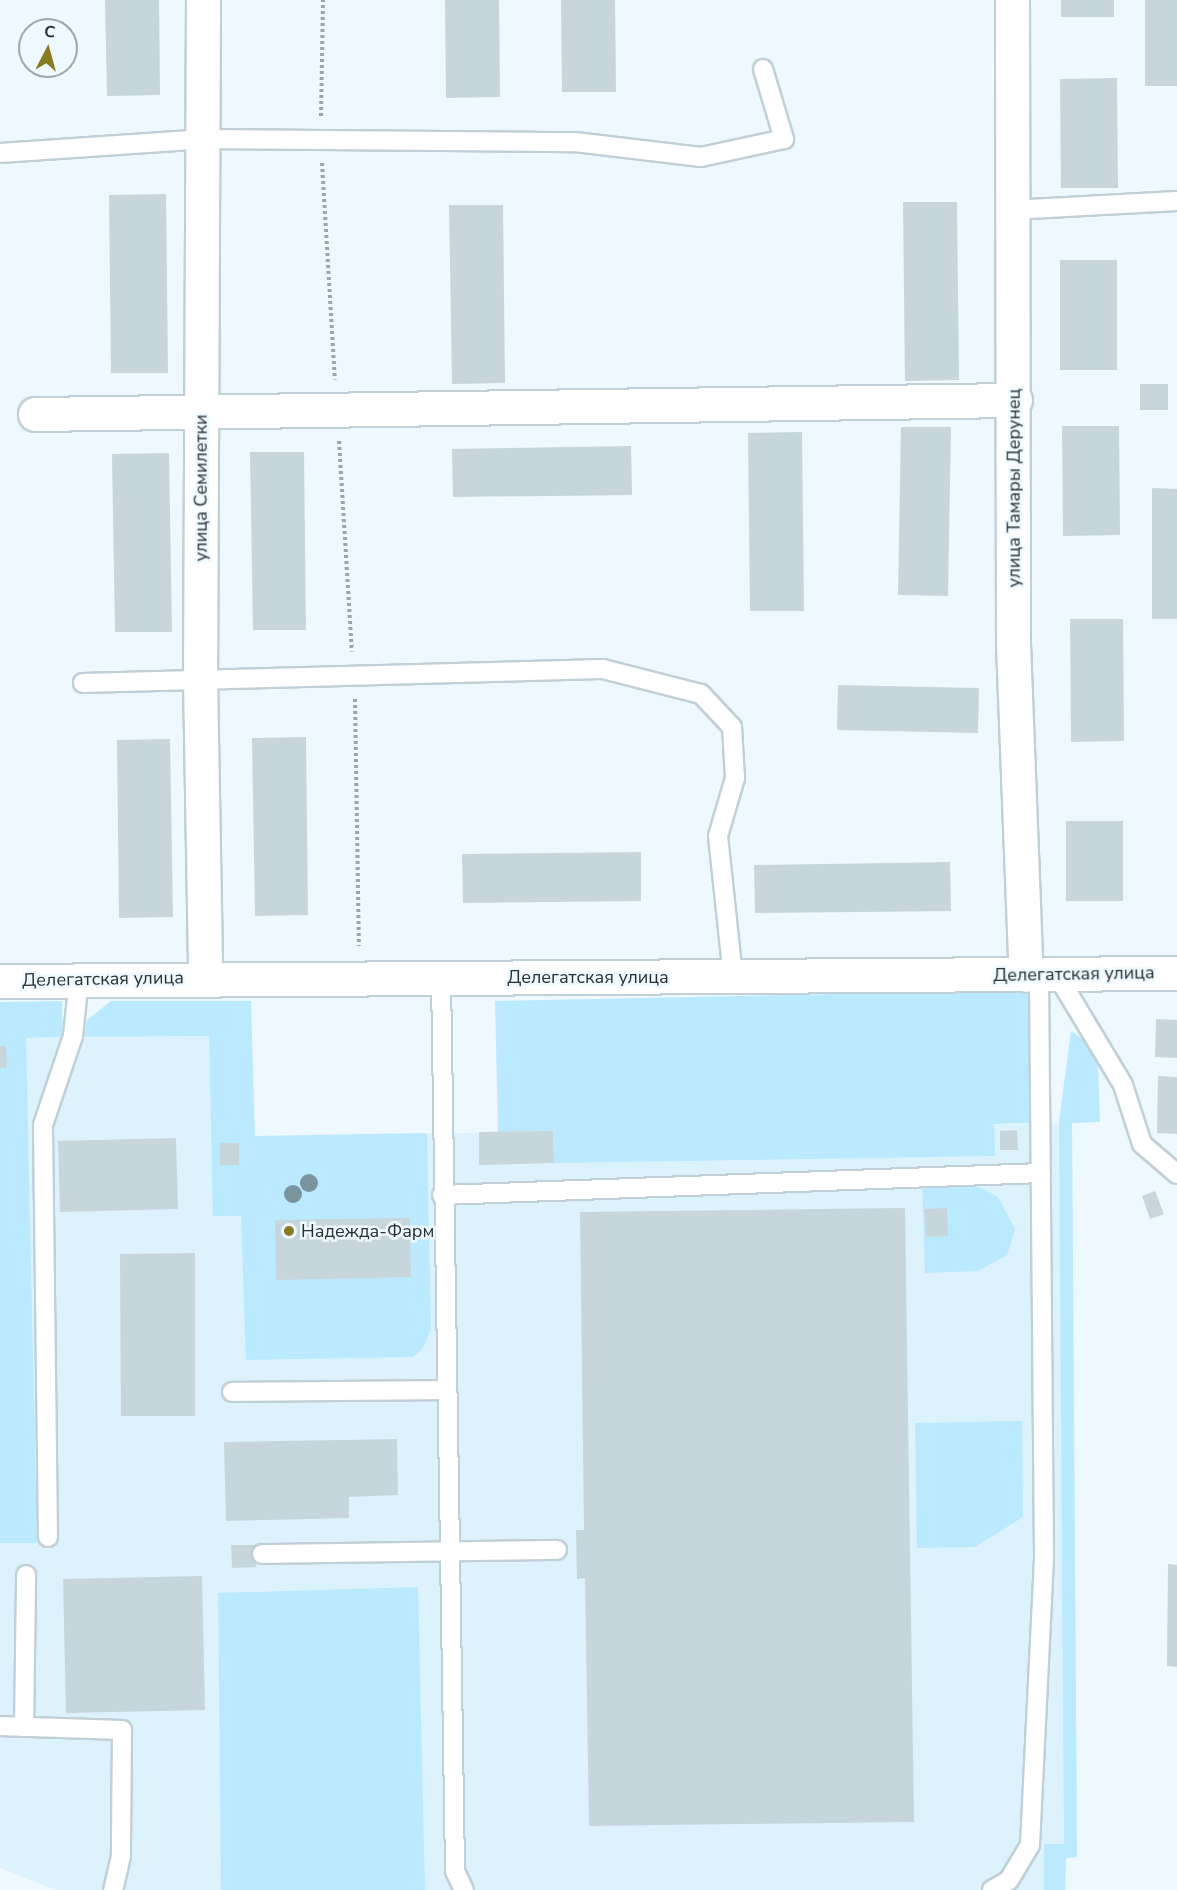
<!DOCTYPE html>
<meta charset="utf-8">
<style>
body{margin:0}
#map{position:relative;width:1177px;height:1890px;overflow:hidden;background:#edf9fe;font-family:"Nunito Sans",sans-serif}
div>[style]{position:absolute}
.built>*{inset:0;background:#dcf3fe}
.green>*{inset:0;background:#bbe9ff}
.building>*{inset:0;background:#c7d6dc}
.path>*{height:4px;margin-top:-2px;transform-origin:0;background:repeating-linear-gradient(90deg,#9ca5a9 0 3px,transparent 0 6px)}
.roads{filter:drop-shadow(2px 0 #c1cfd6) drop-shadow(-2px 0 #c1cfd6) drop-shadow(0 2px #c1cfd6) drop-shadow(0 -2px #c1cfd6)}
.service>*{height:18px;margin:-9px;padding:0 9px;transform-origin:9px;border-radius:9px;background:#fff}
.minor>*{height:33px;margin:-16.5px;padding:0 16.5px;transform-origin:16.5px;border-radius:16.5px;background:#fff}
.trees>*{width:18px;height:18px;margin:-9px;border-radius:50%;background:#7a949f}
.dots>*{width:16px;height:16px;translate:-50% -50%;box-sizing:border-box;border:3px solid #edf9fe;border-radius:50%}
span{translate:-50% -50%;white-space:nowrap;text-align:center;line-height:1.15;-webkit-text-stroke:5px #edf9fe;paint-order:stroke}
.street-label{font-size:18px;color:#282e31}
.poi-label{font-size:18px;color:#282e31}
.left{translate:0 -50%;text-align:left}
.north{position:absolute;left:18px;top:18px;width:60px;height:60px;box-sizing:border-box;background:#edf9fe;border:2px solid #9ea8ac;border-radius:50%;rotate:6deg;font-size:16px;font-weight:700;line-height:24px;text-align:center;color:#282e31}
.north::after{content:'';display:block;margin:auto;width:21px;height:27px;background:#887c22;clip-path:polygon(50% 0,100% 100%,50% 72%,0 100%)}
</style>
<div id="map">
<div class="built">
<div style="clip-path:polygon(209px 1036px,212px 1137px,1072px 1123px,1077px 1857px,1066px 1858px,1065px 1890px,56px 1890px,0 1868px,0 1038px)"></div>
</div>
<div class="green">
<div style="clip-path:polygon(1029px 990px,1032px 1123px,994px 1124px,995px 1156px,554px 1163px,553px 1131px,498px 1132px,495px 1001px)"></div>
<div style="clip-path:polygon(62px 1001px,63px 1037px,26px 1038px,37px 1543px,0 1543px,0 1002px)"></div>
<div style="clip-path:polygon(evenodd,111px 1001px,251px 1001px,255px 1136px,427px 1133px,431px 1329px,422px 1350px,412px 1357px,246px 1360px,241px 1216px,213px 1216px,209px 1036px,84px 1037px,87px 1020px,111px 1001px,220px 1143px,239px 1143px,239px 1165px,220px 1165px,220px 1143px)"></div>
<div style="clip-path:polygon(1071px 1031px,1087px 1042px,1098px 1066px,1100px 1122px,1072px 1123px,1077px 1857px,1066px 1858px,1065px 1890px,1044px 1890px,1044px 1844px,1064px 1844px,1059px 1121px)"></div>
<div style="clip-path:polygon(evenodd,922px 1184px,975px 1185px,998px 1197px,1015px 1229px,1007px 1255px,978px 1271px,925px 1273px,922px 1184px,924px 1210px,948px 1236px,926px 1237px,924px 1210px)"></div>
<div style="clip-path:polygon(1022px 1421px,1023px 1517px,975px 1547px,917px 1548px,915px 1423px)"></div>
<div style="clip-path:polygon(418px 1587px,425px 1890px,221px 1890px,218px 1593px)"></div>
</div>
<div class="building">
<div style="clip-path:polygon(105px 0,159px 0,160px 95px,107px 96px)"></div>
<div style="clip-path:polygon(445px 0,499px 0,500px 97px,446px 98px)"></div>
<div style="clip-path:polygon(561px 0,615px 0,616px 92px,562px 92px)"></div>
<div style="clip-path:polygon(1061px 0,1114px 0,1114px 17px,1061px 17px)"></div>
<div style="clip-path:polygon(1145px 0,1177px 0,1177px 86px,1145px 86px)"></div>
<div style="clip-path:polygon(1117px 78px,1118px 188px,1061px 188px,1060px 79px)"></div>
<div style="clip-path:polygon(166px 194px,168px 373px,111px 373px,109px 195px)"></div>
<div style="clip-path:polygon(903px 202px,957px 202px,959px 380px,905px 381px)"></div>
<div style="clip-path:polygon(449px 205px,503px 205px,505px 383px,452px 384px)"></div>
<div style="clip-path:polygon(1060px 260px,1117px 260px,1117px 370px,1060px 370px)"></div>
<div style="clip-path:polygon(1140px 384px,1168px 384px,1168px 410px,1140px 410px)"></div>
<div style="clip-path:polygon(1062px 426px,1119px 426px,1120px 535px,1063px 536px)"></div>
<div style="clip-path:polygon(901px 427px,951px 427px,948px 596px,898px 595px)"></div>
<div style="clip-path:polygon(802px 432px,804px 611px,750px 611px,748px 433px)"></div>
<div style="clip-path:polygon(631px 446px,632px 495px,453px 497px,452px 449px)"></div>
<div style="clip-path:polygon(250px 452px,304px 452px,306px 630px,253px 630px)"></div>
<div style="clip-path:polygon(169px 453px,172px 632px,115px 632px,112px 454px)"></div>
<div style="clip-path:polygon(1152px 488px,1177px 489px,1177px 619px,1152px 619px)"></div>
<div style="clip-path:polygon(1070px 619px,1123px 619px,1124px 741px,1071px 742px)"></div>
<div style="clip-path:polygon(838px 685px,979px 688px,978px 733px,837px 730px)"></div>
<div style="clip-path:polygon(306px 737px,308px 915px,255px 916px,252px 738px)"></div>
<div style="clip-path:polygon(170px 739px,173px 917px,119px 918px,117px 740px)"></div>
<div style="clip-path:polygon(1066px 821px,1123px 821px,1123px 901px,1066px 901px)"></div>
<div style="clip-path:polygon(641px 852px,641px 901px,463px 903px,462px 854px)"></div>
<div style="clip-path:polygon(950px 862px,951px 911px,755px 913px,754px 865px)"></div>
<div style="clip-path:polygon(1156px 1019px,1177px 1020px,1177px 1058px,1155px 1057px)"></div>
<div style="clip-path:polygon(0 1046px,6px 1046px,7px 1068px,0 1068px)"></div>
<div style="clip-path:polygon(1158px 1076px,1177px 1077px,1177px 1134px,1157px 1133px)"></div>
<div style="clip-path:polygon(1017px 1130px,1018px 1150px,1000px 1150px,1000px 1131px)"></div>
<div style="clip-path:polygon(553px 1131px,554px 1163px,479px 1165px,479px 1132px)"></div>
<div style="clip-path:polygon(176px 1138px,178px 1209px,60px 1212px,58px 1141px)"></div>
<div style="clip-path:polygon(220px 1143px,239px 1143px,239px 1165px,220px 1165px)"></div>
<div style="clip-path:polygon(1155px 1191px,1164px 1214px,1150px 1219px,1142px 1196px)"></div>
<div style="clip-path:polygon(905px 1208px,914px 1822px,589px 1826px,585px 1578px,577px 1579px,576px 1530px,584px 1530px,580px 1212px)"></div>
<div style="clip-path:polygon(947px 1208px,948px 1236px,926px 1237px,924px 1209px)"></div>
<div style="clip-path:polygon(410px 1218px,411px 1277px,276px 1280px,275px 1220px)"></div>
<div style="clip-path:polygon(195px 1253px,195px 1416px,121px 1416px,120px 1254px)"></div>
<div style="clip-path:polygon(397px 1439px,398px 1495px,349px 1497px,349px 1518px,226px 1521px,224px 1442px)"></div>
<div style="clip-path:polygon(231px 1545px,255px 1545px,256px 1567px,232px 1568px)"></div>
<div style="clip-path:polygon(1168px 1564px,1177px 1565px,1177px 1667px,1167px 1666px)"></div>
<div style="clip-path:polygon(202px 1576px,205px 1710px,66px 1713px,63px 1579px)"></div>
</div>
<div class="path">
<div style="left:321px;top:116px;width:116px;rotate:-89deg"></div>
<div style="left:322px;top:163px;width:217px;rotate:86.6deg"></div>
<div style="left:339px;top:441px;width:211px;rotate:86.5deg"></div>
<div style="left:355px;top:699px;width:247px;rotate:89.1deg"></div>
</div>
<div class="roads">
<div class="service">
<div style="left:0;top:153px;width:203px;rotate:-3.9deg"></div>
<div style="left:203px;top:139px;width:372px;rotate:0.5deg"></div>
<div style="left:575px;top:142px;width:127px;rotate:6.8deg"></div>
<div style="left:701px;top:157px;width:85px;rotate:-12.2deg"></div>
<div style="left:784px;top:139px;width:73px;rotate:-106.7deg"></div>
<div style="left:1011px;top:210px;width:166px;rotate:-3.1deg"></div>
<div style="left:83px;top:683px;width:520px;rotate:-1.54deg"></div>
<div style="left:603px;top:669px;width:101px;rotate:14.3deg"></div>
<div style="left:701px;top:694px;width:45px;rotate:46.8deg"></div>
<div style="left:732px;top:727px;width:51px;rotate:86.6deg"></div>
<div style="left:735px;top:778px;width:60px;rotate:106.3deg"></div>
<div style="left:718px;top:836px;width:141px;rotate:83.9deg"></div>
<div style="left:1057px;top:975px;width:128px;rotate:59deg"></div>
<div style="left:1123px;top:1085px;width:62px;rotate:72.1deg"></div>
<div style="left:1142px;top:1144px;width:46px;rotate:40.6deg"></div>
<div style="left:441px;top:978px;width:893px;rotate:89.1deg"></div>
<div style="left:455px;top:1871px;width:21px;rotate:65deg"></div>
<div style="left:442px;top:1195px;width:599px;rotate:-2.1deg"></div>
<div style="left:232px;top:1392px;width:212px;rotate:-0.5deg"></div>
<div style="left:48px;top:1537px;width:412px;rotate:-90.7deg"></div>
<div style="left:43px;top:1125px;width:94px;rotate:-71.4deg"></div>
<div style="left:73px;top:1036px;width:57px;rotate:-84deg"></div>
<div style="left:262px;top:1554px;width:295px;rotate:-0.8deg"></div>
<div style="left:0;top:1726px;width:122px;rotate:1.9deg"></div>
<div style="left:122px;top:1730px;width:126px;rotate:90.5deg"></div>
<div style="left:121px;top:1856px;width:35px;rotate:103deg"></div>
<div style="left:24px;top:1727px;width:152px;rotate:-89.2deg"></div>
<div style="left:992px;top:1890px;width:20px;rotate:-30deg"></div>
<div style="left:1009px;top:1880px;width:41px;rotate:-59deg"></div>
<div style="left:1030px;top:1845px;width:288px;rotate:-87.2deg"></div>
<div style="left:1044px;top:1557px;width:582px;rotate:-90.49deg"></div>
</div>
<div class="minor">
<div style="left:203px;top:0;width:678px;rotate:90.25deg"></div>
<div style="left:200px;top:678px;width:299px;rotate:89deg"></div>
<div style="left:1012px;top:0;width:644px;rotate:89.91deg"></div>
<div style="left:1013px;top:644px;width:331px;rotate:87.8deg"></div>
<div style="left:35px;top:414px;width:980px;rotate:-0.82deg"></div>
<div style="left:0;top:981px;width:1177px;rotate:-0.39deg"></div>
</div>
</div>
<div class="trees">
<div style="left:309px;top:1183px"></div>
<div style="left:293px;top:1194px"></div>
</div>
<div class="dots">
<div style="left:289px;top:1231px;background:#887c22"></div>
</div>
<div class="street-label">
<span style="left:201px;top:488px;rotate:-90deg">улица Семилетки</span>
<span style="left:1014px;top:488px;rotate:-90deg">улица Тамары Дерунец</span>
<span style="left:1074px;top:974px;rotate:-1deg">Делегатская улица</span>
<span style="left:588px;top:977px">Делегатская улица</span>
<span style="left:103px;top:979px;rotate:-1deg">Делегатская улица</span>
</div>
<div class="poi-label">
<span class="left" style="left:301px;top:1231px">Надежда-Фарм</span>
</div>
<div class="north">С</div>
</div>
